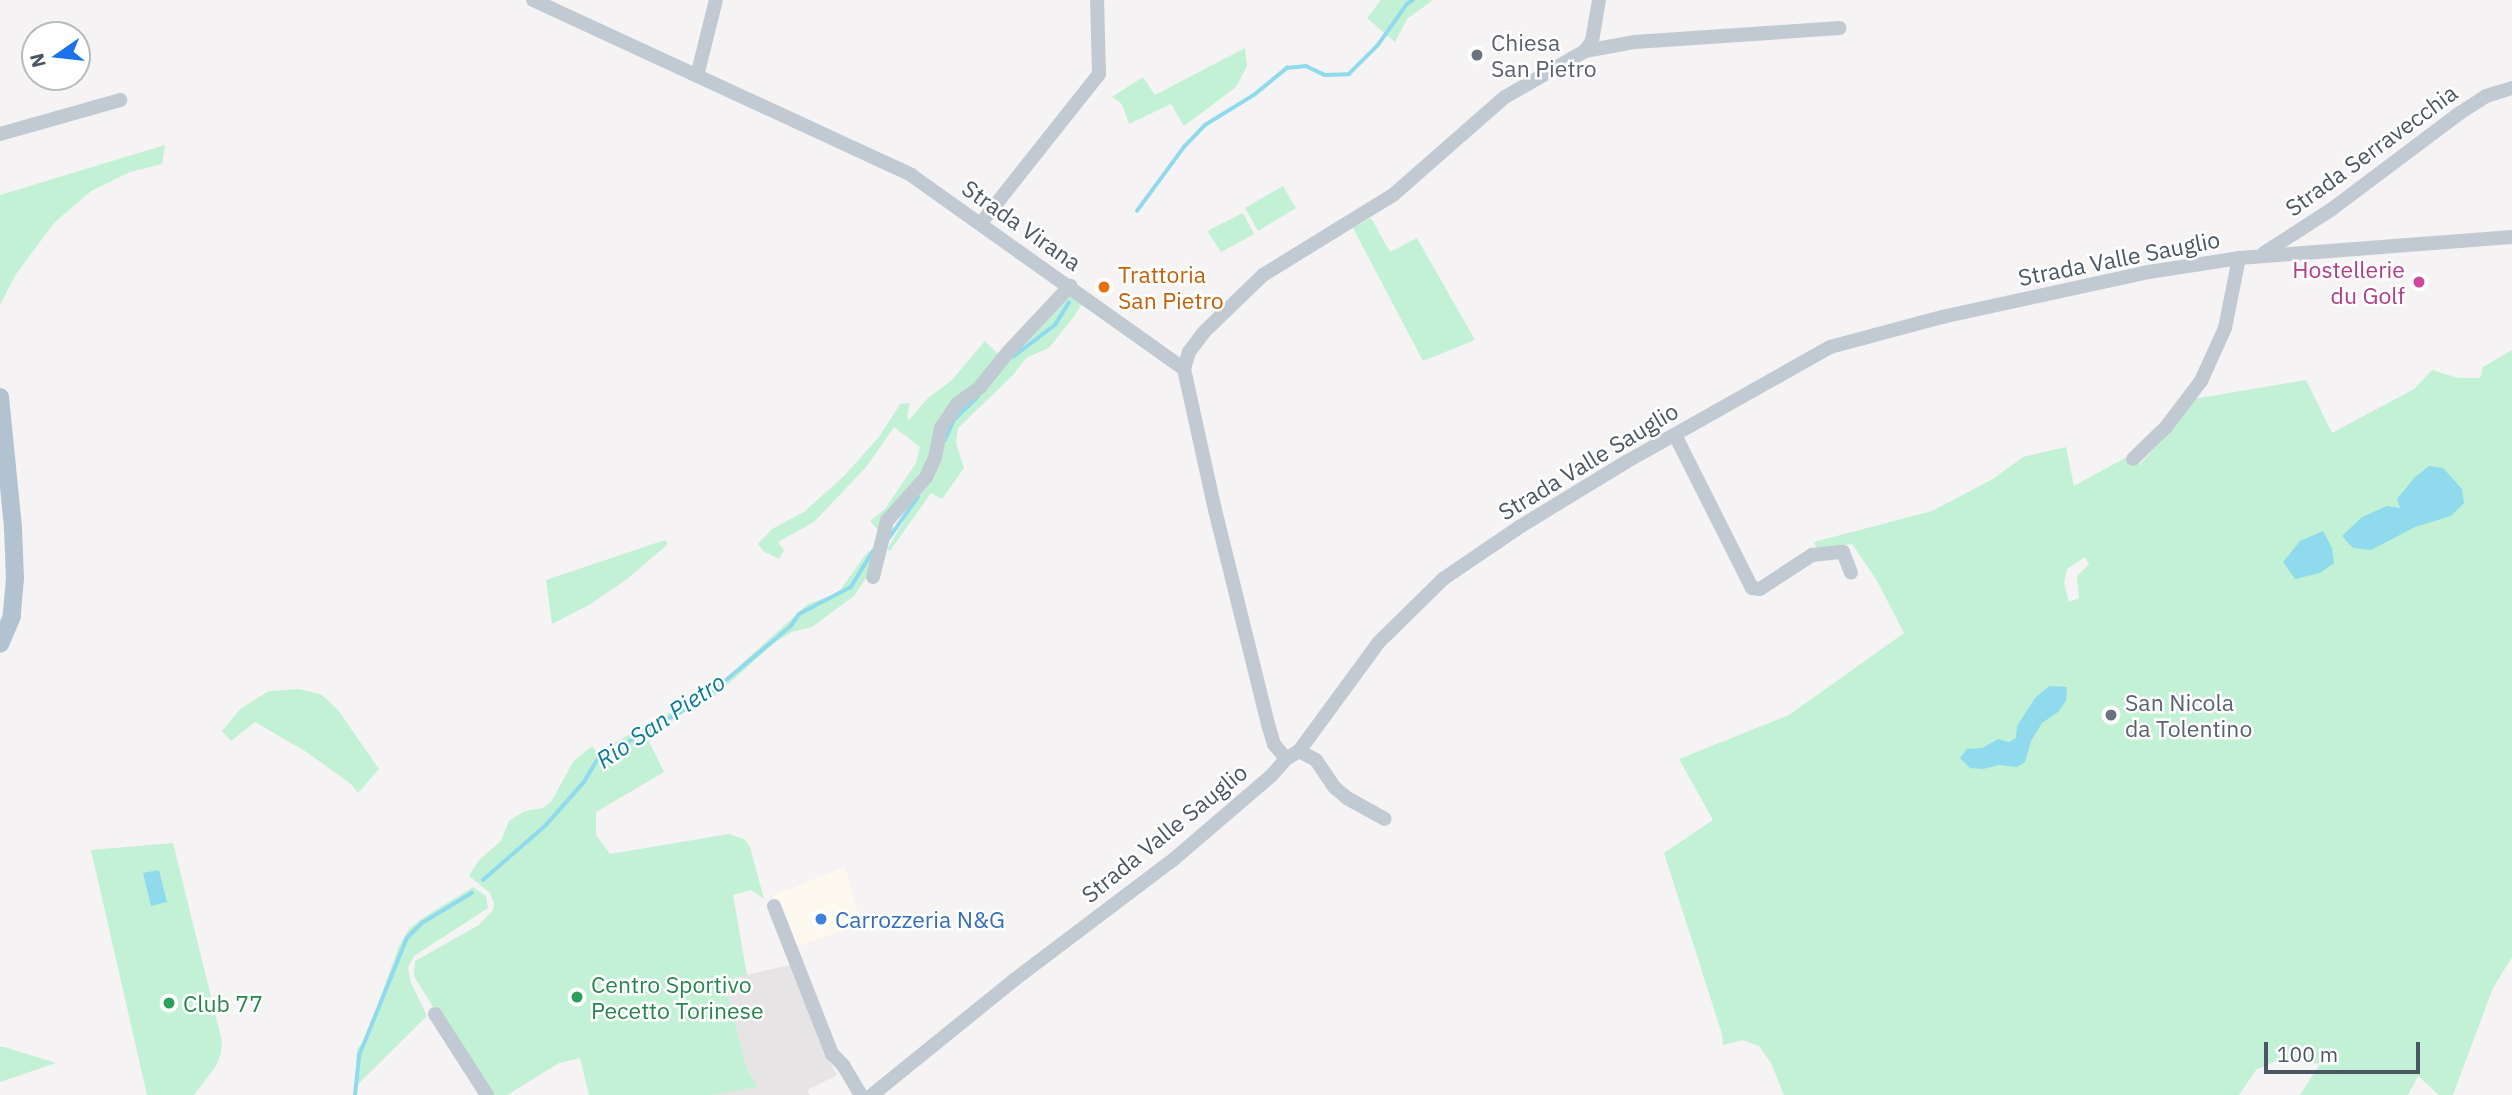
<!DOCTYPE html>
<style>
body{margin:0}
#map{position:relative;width:2512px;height:1095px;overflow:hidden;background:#f5f3f3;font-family:"IBM Plex Sans",sans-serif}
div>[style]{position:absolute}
.commercial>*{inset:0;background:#fdf9ef}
.education>*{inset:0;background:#e6e4e5}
.green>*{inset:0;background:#c3f1d5}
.water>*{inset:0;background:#90daee}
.stream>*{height:3.5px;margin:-1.75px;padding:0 1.75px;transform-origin:1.75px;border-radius:1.75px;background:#90daee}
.minor>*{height:14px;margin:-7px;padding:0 7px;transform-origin:7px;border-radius:7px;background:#c1cad2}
.major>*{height:18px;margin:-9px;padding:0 9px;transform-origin:9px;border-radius:9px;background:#b3c2d1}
.dots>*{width:19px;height:19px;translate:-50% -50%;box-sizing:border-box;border:4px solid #fff;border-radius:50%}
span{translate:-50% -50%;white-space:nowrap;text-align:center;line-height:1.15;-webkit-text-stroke:5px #fff;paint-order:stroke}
.worship-label{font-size:23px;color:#5b616d}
.left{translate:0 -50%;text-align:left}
.street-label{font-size:23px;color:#4a5661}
.hotel-label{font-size:23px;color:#b23c85}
.right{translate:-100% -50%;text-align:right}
.food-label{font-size:23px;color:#c56008}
.shop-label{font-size:23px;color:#366cbe}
.leisure-label{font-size:23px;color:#27864d}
.water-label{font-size:24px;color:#0c7c9b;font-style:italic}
.north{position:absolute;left:21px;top:21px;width:70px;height:70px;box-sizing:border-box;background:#fff;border:2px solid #b7bbc0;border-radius:50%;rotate:256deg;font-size:19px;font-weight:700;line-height:28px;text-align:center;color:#4a5661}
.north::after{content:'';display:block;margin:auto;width:24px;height:32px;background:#1a73e8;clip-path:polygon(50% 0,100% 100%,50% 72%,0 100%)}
.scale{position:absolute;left:2264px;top:1042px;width:156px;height:32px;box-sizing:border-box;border:4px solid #4a5661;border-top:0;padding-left:9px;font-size:21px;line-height:24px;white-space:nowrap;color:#4a5661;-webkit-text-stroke:5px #fff;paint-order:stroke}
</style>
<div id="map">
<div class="commercial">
<div style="clip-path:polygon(845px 867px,861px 924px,793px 948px,772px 896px)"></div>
</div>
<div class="education">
<div style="clip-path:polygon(790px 965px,824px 1052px,837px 1075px,807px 1090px,810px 1095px,712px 1095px,756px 1087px,747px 1069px,724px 980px)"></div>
</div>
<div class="green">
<div style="clip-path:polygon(1381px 0,1433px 0,1407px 19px,1395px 42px,1367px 18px)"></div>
<div style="clip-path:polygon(1245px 48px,1247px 66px,1236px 87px,1184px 126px,1171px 104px,1129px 124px,1122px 104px,1112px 97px,1143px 77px,1155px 95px)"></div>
<div style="clip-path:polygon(165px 145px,162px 164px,130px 172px,91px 191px,54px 223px,16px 274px,0 305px,0 195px)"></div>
<div style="clip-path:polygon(1283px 186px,1296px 208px,1258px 231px,1245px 208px)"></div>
<div style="clip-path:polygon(1243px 213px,1254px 234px,1221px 252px,1207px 231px)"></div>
<div style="clip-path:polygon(1371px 218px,1390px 252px,1417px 238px,1475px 340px,1423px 361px,1353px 228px)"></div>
<div style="clip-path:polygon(1070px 295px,1082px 304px,1075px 315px,1049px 348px,1026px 358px,1013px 375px,958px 428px,956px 443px,964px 468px,942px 499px,931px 493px,890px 551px,887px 549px,922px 491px,943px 433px,961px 409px)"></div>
<div style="clip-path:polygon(985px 341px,999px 355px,880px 532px,870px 521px,885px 509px,916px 463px,920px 447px,894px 427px,867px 466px,814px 522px,778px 542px,784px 550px,779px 559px,763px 551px,758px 544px,772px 529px,804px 512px,844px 476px,879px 437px,900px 404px,910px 403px,907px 417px,909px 420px,928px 398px,951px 381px)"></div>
<div style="clip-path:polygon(evenodd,2512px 350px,2512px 957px,2493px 988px,2453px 1095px,2439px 1095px,2418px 1076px,2408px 1095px,2300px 1095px,2320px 1064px,2280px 1059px,2256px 1070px,2239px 1095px,1784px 1095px,1771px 1063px,1759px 1046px,1743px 1040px,1723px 1045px,1722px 1034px,1664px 853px,1713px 820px,1679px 759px,1789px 715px,1904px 633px,1876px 579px,1852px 544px,1817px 550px,1814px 542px,1932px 511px,1993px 479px,2023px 457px,2066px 447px,2074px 486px,2125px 458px,2140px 464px,2172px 430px,2193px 399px,2306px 380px,2332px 433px,2414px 389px,2432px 370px,2458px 378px,2480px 378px,2483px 367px,2512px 350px,2085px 557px,2089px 564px,2077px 576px,2079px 598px,2069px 602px,2064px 583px,2067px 569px,2085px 557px)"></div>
<div style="clip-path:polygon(665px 540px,668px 544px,627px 579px,589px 605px,552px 624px,546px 580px)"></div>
<div style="clip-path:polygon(868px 551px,873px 555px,870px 572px,854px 596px,812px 627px,792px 632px,774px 643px,714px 697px,685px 712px,648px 739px,664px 772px,596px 812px,596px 835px,610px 854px,729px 834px,744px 839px,750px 847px,764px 899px,751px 890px,733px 895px,747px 975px,724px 980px,747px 1069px,757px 1087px,712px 1095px,589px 1095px,580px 1058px,559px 1063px,507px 1095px,487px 1095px,414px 976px,415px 961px,479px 925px,493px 910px,494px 903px,490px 893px,469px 876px,479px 860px,501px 841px,509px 821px,525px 811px,543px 808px,551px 802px,573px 762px,592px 746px,597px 752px,684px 705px,726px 678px,808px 604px,838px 593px)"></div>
<div style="clip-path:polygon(300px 689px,322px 695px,338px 710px,379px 769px,358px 793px,351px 784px,308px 753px,255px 722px,231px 741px,222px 731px,240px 709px,269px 691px)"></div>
<div style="clip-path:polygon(173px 843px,222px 1041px,221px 1053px,216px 1066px,194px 1095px,147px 1095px,91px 850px)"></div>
<div style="clip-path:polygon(473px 887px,486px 896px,488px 908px,414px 956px,408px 968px,411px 983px,427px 1016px,356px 1086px,357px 1049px,365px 1040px,399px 946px,409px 929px,421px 919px)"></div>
<div style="clip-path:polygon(0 1047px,4px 1047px,56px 1063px,0 1082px)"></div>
</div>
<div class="water">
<div style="clip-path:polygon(2429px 466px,2443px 468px,2462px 489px,2464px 503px,2451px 516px,2415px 527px,2371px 550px,2353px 548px,2342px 536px,2362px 517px,2387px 506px,2400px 508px,2397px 499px,2415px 477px)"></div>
<div style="clip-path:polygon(2323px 531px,2332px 548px,2334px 563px,2320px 573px,2295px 579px,2283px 562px,2300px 541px)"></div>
<div style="clip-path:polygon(2049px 686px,2067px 687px,2066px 701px,2058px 712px,2042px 723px,2031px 741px,2025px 762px,2017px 767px,1999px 765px,1983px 769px,1970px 768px,1960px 758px,1967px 749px,1982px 748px,1998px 739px,2009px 742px,2016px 738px,2017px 726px,2035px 698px)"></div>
<div style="clip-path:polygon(159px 870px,167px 902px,151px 906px,143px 873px)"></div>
</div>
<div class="stream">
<div style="left:1137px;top:211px;width:79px;rotate:-53.7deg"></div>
<div style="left:1184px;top:147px;width:30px;rotate:-46deg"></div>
<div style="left:1205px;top:125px;width:57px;rotate:-31.5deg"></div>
<div style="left:1254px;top:95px;width:43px;rotate:-39.3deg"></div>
<div style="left:1287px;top:68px;width:19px;rotate:-6deg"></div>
<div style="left:1306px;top:66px;width:21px;rotate:25deg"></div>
<div style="left:1325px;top:75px;width:24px;rotate:-2deg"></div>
<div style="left:1349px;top:74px;width:41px;rotate:-45deg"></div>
<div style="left:1378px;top:45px;width:50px;rotate:-54.7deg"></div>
<div style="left:1407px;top:4px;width:7px;rotate:-34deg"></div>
<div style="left:1013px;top:357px;width:53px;rotate:-37.3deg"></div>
<div style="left:1055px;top:325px;width:26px;rotate:-58deg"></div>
<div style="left:945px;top:440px;width:22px;rotate:-66deg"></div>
<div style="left:954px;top:420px;width:33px;rotate:-44deg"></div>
<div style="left:889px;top:538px;width:50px;rotate:-54.7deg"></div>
<div style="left:483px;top:880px;width:84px;rotate:-41.1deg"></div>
<div style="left:546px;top:825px;width:57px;rotate:-48.5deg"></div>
<div style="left:584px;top:782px;width:26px;rotate:-59deg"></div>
<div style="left:597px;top:760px;width:126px;rotate:-30deg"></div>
<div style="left:706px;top:697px;width:111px;rotate:-39.9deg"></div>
<div style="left:791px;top:626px;width:14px;rotate:-56deg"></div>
<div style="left:799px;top:614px;width:59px;rotate:-27.4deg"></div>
<div style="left:851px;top:587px;width:42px;rotate:-58.6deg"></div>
<div style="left:355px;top:1095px;width:39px;rotate:-84deg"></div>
<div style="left:359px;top:1056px;width:127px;rotate:-67.9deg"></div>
<div style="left:407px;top:938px;width:21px;rotate:-45deg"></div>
<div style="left:422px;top:923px;width:58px;rotate:-31deg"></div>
</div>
<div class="minor">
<div style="left:533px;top:0;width:417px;rotate:24.8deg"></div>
<div style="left:911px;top:175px;width:335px;rotate:35.4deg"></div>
<div style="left:1585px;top:51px;width:51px;rotate:-10.2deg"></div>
<div style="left:1635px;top:42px;width:205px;rotate:-3.9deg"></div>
<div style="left:697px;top:76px;width:78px;rotate:-76deg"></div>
<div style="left:0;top:134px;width:125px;rotate:-15.8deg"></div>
<div style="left:981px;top:223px;width:190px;rotate:-51.6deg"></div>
<div style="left:1099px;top:74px;width:74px;rotate:-91.5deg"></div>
<div style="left:2264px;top:253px;width:81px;rotate:-32.9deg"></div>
<div style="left:2332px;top:209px;width:160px;rotate:-36.9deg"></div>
<div style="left:2460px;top:113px;width:31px;rotate:-33deg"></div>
<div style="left:2486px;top:96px;width:27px;rotate:-17deg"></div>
<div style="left:1675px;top:435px;width:171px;rotate:63.3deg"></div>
<div style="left:1752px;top:588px;width:8px;rotate:7deg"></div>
<div style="left:1760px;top:589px;width:62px;rotate:-33.2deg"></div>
<div style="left:1812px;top:555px;width:31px;rotate:-6deg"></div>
<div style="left:1843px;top:552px;width:22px;rotate:69deg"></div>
<div style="left:2133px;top:459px;width:46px;rotate:-44.1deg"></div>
<div style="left:2166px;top:427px;width:58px;rotate:-52.7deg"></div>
<div style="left:2201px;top:381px;width:58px;rotate:-65.6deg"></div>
<div style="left:2225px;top:328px;width:71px;rotate:-78.7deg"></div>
<div style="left:873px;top:577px;width:58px;rotate:-76deg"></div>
<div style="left:887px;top:521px;width:59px;rotate:-48.4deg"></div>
<div style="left:926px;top:477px;width:21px;rotate:-65deg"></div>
<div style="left:935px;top:458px;width:31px;rotate:-79deg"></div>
<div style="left:941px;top:428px;width:29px;rotate:-56deg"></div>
<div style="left:957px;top:404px;width:29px;rotate:-36deg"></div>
<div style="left:980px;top:387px;width:45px;rotate:-51.3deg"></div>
<div style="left:1008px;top:352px;width:91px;rotate:-46.8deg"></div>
<div style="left:1299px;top:751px;width:19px;rotate:28deg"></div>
<div style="left:1316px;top:760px;width:32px;rotate:56deg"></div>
<div style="left:1334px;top:787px;width:17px;rotate:40deg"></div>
<div style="left:1347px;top:798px;width:43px;rotate:28.9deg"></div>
<div style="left:1286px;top:759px;width:19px;rotate:-129deg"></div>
<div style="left:1274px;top:744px;width:17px;rotate:-107deg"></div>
<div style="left:1269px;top:728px;width:225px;rotate:-103.9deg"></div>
<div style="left:1215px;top:510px;width:144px;rotate:-102.4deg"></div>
<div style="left:1184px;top:369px;width:18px;rotate:-74deg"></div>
<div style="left:1189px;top:352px;width:26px;rotate:-53deg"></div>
<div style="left:1205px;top:331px;width:81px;rotate:-44deg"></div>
<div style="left:1263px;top:275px;width:153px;rotate:-31.6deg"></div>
<div style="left:1393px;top:195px;width:149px;rotate:-41.2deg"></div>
<div style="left:1505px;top:97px;width:92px;rotate:-29.9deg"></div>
<div style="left:1585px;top:51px;width:12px;rotate:-55deg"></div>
<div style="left:1592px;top:41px;width:42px;rotate:-80.3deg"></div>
<div style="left:774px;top:906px;width:159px;rotate:68.6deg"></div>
<div style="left:832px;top:1054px;width:16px;rotate:45deg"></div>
<div style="left:843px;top:1065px;width:35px;rotate:59deg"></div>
<div style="left:435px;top:1014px;width:96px;rotate:57.3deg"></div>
<div style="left:872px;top:1095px;width:183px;rotate:-39deg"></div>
<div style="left:1014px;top:980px;width:201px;rotate:-37.1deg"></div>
<div style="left:1174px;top:859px;width:129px;rotate:-40.6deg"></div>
<div style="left:1272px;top:775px;width:21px;rotate:-49deg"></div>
<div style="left:1286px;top:759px;width:15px;rotate:-32deg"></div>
<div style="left:1299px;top:751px;width:135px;rotate:-53.7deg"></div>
<div style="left:1379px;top:642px;width:90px;rotate:-44.5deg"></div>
<div style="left:1443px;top:579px;width:94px;rotate:-34.2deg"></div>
<div style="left:1521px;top:526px;width:123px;rotate:-31.4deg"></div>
<div style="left:1626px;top:462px;width:234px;rotate:-29.4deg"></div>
<div style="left:1830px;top:347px;width:116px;rotate:-15deg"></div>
<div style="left:1942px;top:317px;width:212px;rotate:-12.3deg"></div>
<div style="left:2149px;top:272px;width:91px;rotate:-8.8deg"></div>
<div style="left:2239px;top:258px;width:274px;rotate:-4.4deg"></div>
</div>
<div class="major">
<div style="left:0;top:397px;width:131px;rotate:84.3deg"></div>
<div style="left:13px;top:527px;width:51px;rotate:87.8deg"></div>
<div style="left:15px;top:578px;width:38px;rotate:95deg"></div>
<div style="left:12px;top:616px;width:30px;rotate:113deg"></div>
</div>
<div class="dots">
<div style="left:1477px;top:55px;background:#6b7280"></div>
<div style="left:2419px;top:282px;background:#d1479c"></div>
<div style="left:1104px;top:287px;background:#e8710a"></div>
<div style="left:2111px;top:715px;background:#6b7280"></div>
<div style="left:821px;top:919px;background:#3f7fe0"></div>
<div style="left:577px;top:997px;background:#2e9e5b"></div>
<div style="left:169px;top:1003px;background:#2e9e5b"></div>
</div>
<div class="worship-label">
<span class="left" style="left:1491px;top:55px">Chiesa<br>San Pietro</span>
<span class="left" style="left:2125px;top:715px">San Nicola<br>da Tolentino</span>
</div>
<div class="street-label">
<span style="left:2371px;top:150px;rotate:-36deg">Strada Serravecchia</span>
<span style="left:1022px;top:225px;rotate:35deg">Strada Virana</span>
<span style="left:2119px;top:258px;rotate:-11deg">Strada Valle Sauglio</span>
<span style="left:1588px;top:461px;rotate:-31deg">Strada Valle Sauglio</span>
<span style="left:1164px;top:833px;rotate:-39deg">Strada Valle Sauglio</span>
</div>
<div class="hotel-label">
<span class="right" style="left:2405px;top:282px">Hostellerie<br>du Golf</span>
</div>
<div class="food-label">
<span class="left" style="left:1118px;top:287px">Trattoria<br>San Pietro</span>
</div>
<div class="shop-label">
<span class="left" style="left:835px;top:919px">Carrozzeria N&amp;G</span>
</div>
<div class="leisure-label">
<span class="left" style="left:591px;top:997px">Centro Sportivo<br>Pecetto Torinese</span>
<span class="left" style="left:183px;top:1003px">Club 77</span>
</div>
<div class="water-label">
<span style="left:661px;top:721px;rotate:-34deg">Rio San Pietro</span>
</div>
<div class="north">N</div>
<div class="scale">100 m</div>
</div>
